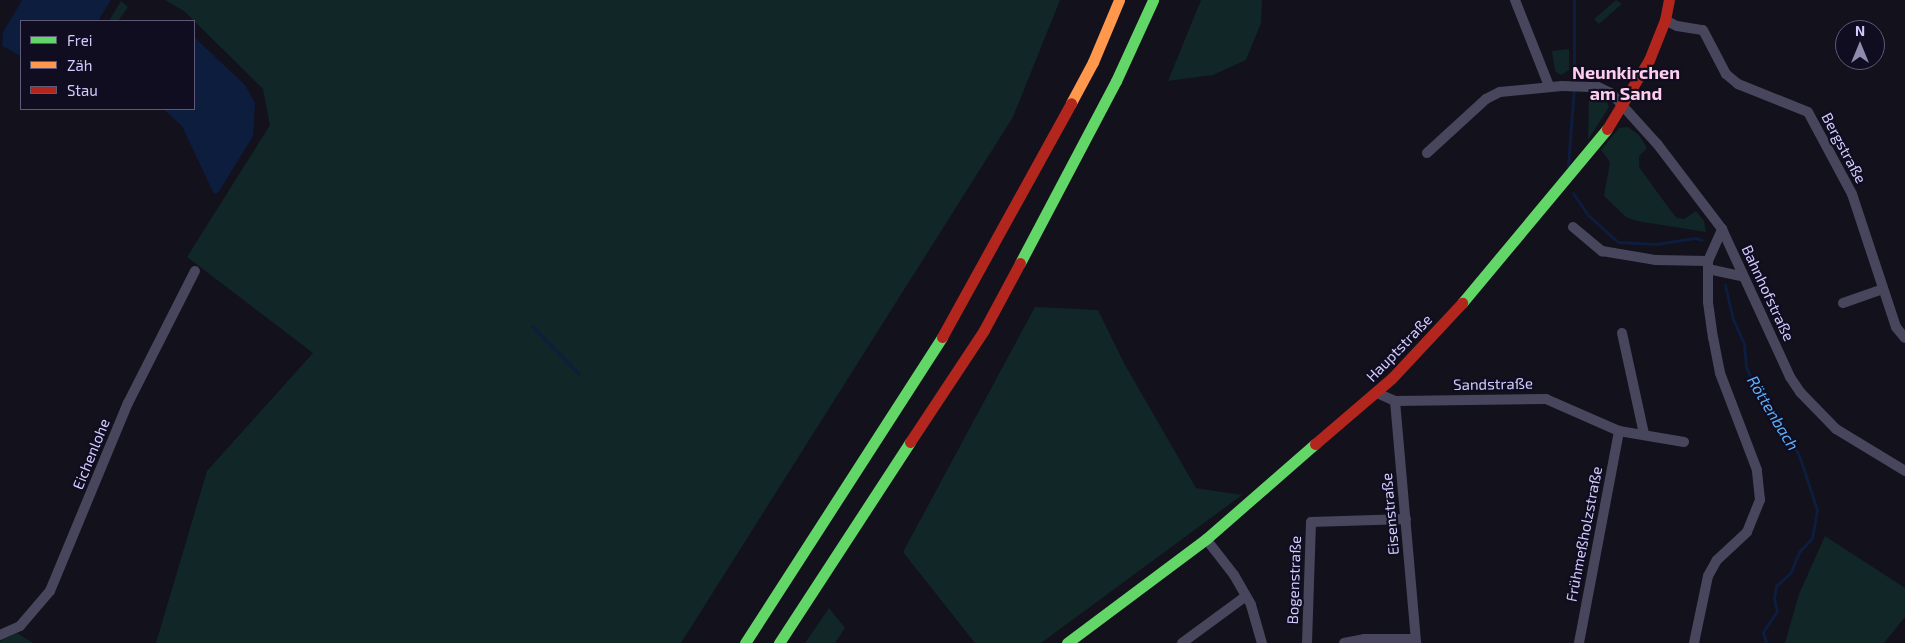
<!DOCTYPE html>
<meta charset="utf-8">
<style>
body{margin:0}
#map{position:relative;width:1905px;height:643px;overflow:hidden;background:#13111c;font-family:"Exo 2",sans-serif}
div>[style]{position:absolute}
.green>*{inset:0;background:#102627}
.water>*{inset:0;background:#0d1d3d}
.stream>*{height:3px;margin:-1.5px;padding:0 1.5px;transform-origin:1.5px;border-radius:1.5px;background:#0d1d3d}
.street>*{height:10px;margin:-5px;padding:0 5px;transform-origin:5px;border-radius:5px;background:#47465c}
.fast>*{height:11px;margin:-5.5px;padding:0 5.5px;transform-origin:5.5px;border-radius:5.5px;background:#63d668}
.slow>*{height:11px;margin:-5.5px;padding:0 5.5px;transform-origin:5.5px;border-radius:5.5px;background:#ff974d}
.jam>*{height:11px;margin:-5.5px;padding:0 5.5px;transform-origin:5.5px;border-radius:5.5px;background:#b3261e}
span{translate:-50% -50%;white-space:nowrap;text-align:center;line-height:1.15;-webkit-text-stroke:4.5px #100d20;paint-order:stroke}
.street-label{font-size:15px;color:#d2ccfe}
.water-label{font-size:16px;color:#5cb1fd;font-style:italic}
.quarter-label{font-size:18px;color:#feceec;font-weight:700}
.legend{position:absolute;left:20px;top:20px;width:175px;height:90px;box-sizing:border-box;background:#100d20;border:1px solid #5e5979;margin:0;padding:6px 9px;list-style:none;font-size:15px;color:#d2ccfe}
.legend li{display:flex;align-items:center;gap:10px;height:25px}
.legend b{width:25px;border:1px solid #5e5979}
.north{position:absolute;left:1835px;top:20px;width:50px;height:50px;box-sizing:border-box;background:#100d20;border:1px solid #5e5979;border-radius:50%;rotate:0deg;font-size:14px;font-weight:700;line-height:20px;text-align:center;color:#d2ccfe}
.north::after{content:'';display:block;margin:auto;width:18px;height:22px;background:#8f8baf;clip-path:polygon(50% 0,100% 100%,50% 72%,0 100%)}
</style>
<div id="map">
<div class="green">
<div style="clip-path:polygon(165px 0,1060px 0,1013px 117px,681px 643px,156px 643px,207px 471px,313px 353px,187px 257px,270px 125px,263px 89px,184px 11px)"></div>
<div style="clip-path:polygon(1201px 0,1262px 0,1261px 23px,1246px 60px,1213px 75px,1168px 81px)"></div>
<div style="clip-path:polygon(1616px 0,1622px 4px,1599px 24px,1594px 19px)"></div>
<div style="clip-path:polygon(121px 1px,128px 7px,118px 21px,109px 21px)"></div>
<div style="clip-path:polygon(1569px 49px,1569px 70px,1561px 75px,1555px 71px,1552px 51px)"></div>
<div style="clip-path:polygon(1589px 92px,1606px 100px,1609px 107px,1588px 140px)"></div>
<div style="clip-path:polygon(1628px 127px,1639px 135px,1647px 148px,1639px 156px,1639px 167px,1671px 211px,1677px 218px,1684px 219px,1696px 211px,1704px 221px,1706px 232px,1637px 221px,1626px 217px,1604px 196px,1610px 162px,1601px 150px,1619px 128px)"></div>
<div style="clip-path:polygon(1035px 307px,1098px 310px,1125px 365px,1196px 488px,1242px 495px,1041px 643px,975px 643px,903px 552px)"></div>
<div style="clip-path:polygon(1825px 536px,1905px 588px,1905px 617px,1884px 643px,1785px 643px,1799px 594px)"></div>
<div style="clip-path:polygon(829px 608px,845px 628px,835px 643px,805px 643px)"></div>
<div style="clip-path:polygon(17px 633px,33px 643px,0 643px,0 641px)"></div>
</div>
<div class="water">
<div style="clip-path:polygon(22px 0,111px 0,98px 21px,21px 21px,21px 56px,2px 46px,3px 32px)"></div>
<div style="clip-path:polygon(194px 37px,245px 85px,255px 103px,253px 136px,218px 193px,214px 194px,182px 126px,163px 109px,194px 109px)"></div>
</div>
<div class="stream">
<div style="left:1568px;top:166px;width:79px;rotate:-85.7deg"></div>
<div style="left:1574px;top:87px;width:87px;rotate:-90deg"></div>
<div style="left:1573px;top:193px;width:27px;rotate:56deg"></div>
<div style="left:1588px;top:215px;width:40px;rotate:42deg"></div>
<div style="left:1618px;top:242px;width:38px;rotate:3deg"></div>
<div style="left:1656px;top:244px;width:39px;rotate:-9deg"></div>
<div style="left:1695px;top:238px;width:7px;rotate:16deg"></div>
<div style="left:1725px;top:285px;width:35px;rotate:77deg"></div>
<div style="left:1733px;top:319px;width:27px;rotate:66deg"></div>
<div style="left:1744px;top:344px;width:23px;rotate:85deg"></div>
<div style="left:1746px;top:367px;width:35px;rotate:65deg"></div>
<div style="left:1761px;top:399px;width:21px;rotate:41deg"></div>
<div style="left:1777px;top:413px;width:51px;rotate:62.9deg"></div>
<div style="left:1800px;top:458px;width:55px;rotate:71.9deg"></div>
<div style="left:1817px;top:510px;width:28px;rotate:100deg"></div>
<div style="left:1812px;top:538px;width:19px;rotate:133deg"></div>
<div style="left:1799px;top:552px;width:22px;rotate:112deg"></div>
<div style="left:1791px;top:572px;width:21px;rotate:137deg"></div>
<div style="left:1776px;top:586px;width:12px;rotate:99deg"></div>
<div style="left:1774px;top:598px;width:13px;rotate:77deg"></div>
<div style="left:1777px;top:611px;width:25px;rotate:124deg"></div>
<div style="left:1763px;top:632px;width:11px;rotate:75deg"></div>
<div style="left:532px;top:326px;width:66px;rotate:45.6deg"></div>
</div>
<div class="street">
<div style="left:1515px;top:0;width:92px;rotate:68.4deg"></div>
<div style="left:1665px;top:20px;width:13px;rotate:27deg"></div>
<div style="left:1677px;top:26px;width:26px;rotate:9deg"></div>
<div style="left:1703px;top:30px;width:50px;rotate:62.4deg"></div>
<div style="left:1726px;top:74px;width:16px;rotate:40deg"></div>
<div style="left:1738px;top:84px;width:75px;rotate:21.8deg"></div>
<div style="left:1808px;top:112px;width:93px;rotate:61.8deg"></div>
<div style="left:1852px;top:194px;width:140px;rotate:71.7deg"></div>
<div style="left:1896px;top:327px;width:14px;rotate:51deg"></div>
<div style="left:1427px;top:153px;width:80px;rotate:-42.5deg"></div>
<div style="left:1486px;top:99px;width:16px;rotate:-27deg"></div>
<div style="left:1500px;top:92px;width:62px;rotate:-5.5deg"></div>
<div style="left:1562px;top:86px;width:36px;rotate:2deg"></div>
<div style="left:1598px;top:87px;width:14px;rotate:25deg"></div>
<div style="left:1611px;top:93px;width:70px;rotate:47.9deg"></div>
<div style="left:1658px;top:145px;width:106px;rotate:52.7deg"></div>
<div style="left:1722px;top:229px;width:163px;rotate:65.3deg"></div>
<div style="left:1790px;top:377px;width:18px;rotate:56deg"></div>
<div style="left:1800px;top:392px;width:52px;rotate:45.8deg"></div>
<div style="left:1836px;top:429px;width:81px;rotate:31.3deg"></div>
<div style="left:1573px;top:227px;width:38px;rotate:40deg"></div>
<div style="left:1602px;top:251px;width:55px;rotate:9.5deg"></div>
<div style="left:1656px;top:260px;width:52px;rotate:1.1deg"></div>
<div style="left:1708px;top:269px;width:35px;rotate:12deg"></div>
<div style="left:1843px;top:303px;width:42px;rotate:-19.3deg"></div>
<div style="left:1622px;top:333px;width:103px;rotate:77.7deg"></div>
<div style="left:1377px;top:393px;width:20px;rotate:24deg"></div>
<div style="left:1395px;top:401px;width:243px;rotate:85deg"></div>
<div style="left:1395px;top:401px;width:151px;rotate:-0.8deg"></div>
<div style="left:1546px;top:399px;width:80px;rotate:23.7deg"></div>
<div style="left:1619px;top:431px;width:66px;rotate:9.6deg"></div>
<div style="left:1206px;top:539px;width:46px;rotate:52.1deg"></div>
<div style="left:1234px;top:575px;width:34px;rotate:60deg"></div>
<div style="left:1251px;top:605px;width:40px;rotate:74deg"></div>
<div style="left:0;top:635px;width:22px;rotate:-24deg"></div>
<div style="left:20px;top:626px;width:46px;rotate:-49.4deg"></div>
<div style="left:50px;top:591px;width:204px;rotate:-67.5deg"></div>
<div style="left:128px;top:403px;width:148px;rotate:-63.1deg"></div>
<div style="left:1182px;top:643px;width:79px;rotate:-36.3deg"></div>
<div style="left:1307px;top:643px;width:121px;rotate:-88.1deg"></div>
<div style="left:1311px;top:522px;width:95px;rotate:-1.8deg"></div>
<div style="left:1344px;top:643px;width:20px;rotate:-11deg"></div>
<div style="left:1364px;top:639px;width:51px"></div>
<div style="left:1579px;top:643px;width:216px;rotate:-79.3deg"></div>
<div style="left:1694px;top:643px;width:68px;rotate:-78.2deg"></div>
<div style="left:1708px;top:576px;width:18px;rotate:-61deg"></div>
<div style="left:1717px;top:560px;width:41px;rotate:-43deg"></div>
<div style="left:1747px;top:532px;width:35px;rotate:-68deg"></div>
<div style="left:1760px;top:500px;width:30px;rotate:-96deg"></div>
<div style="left:1757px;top:470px;width:104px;rotate:-110.9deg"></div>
<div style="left:1720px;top:373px;width:36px;rotate:-101deg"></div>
<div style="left:1713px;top:338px;width:36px;rotate:-98deg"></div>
<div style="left:1708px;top:302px;width:41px;rotate:-90deg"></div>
<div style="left:1708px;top:261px;width:35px;rotate:-66deg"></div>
</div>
<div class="fast">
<div style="left:1020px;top:263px;width:206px;rotate:-62.2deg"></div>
<div style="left:1116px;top:81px;width:89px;rotate:-65.4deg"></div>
<div style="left:1462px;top:303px;width:226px;rotate:-50.2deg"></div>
<div style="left:745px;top:643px;width:364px;rotate:-57.2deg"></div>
<div style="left:779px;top:643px;width:240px;rotate:-56.9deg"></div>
<div style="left:1067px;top:643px;width:174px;rotate:-36.8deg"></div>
<div style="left:1206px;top:539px;width:145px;rotate:-41.1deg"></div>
</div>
<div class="slow">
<div style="left:1071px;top:103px;width:47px;rotate:-61.8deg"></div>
<div style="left:1093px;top:62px;width:67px;rotate:-67.2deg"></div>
</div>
<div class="jam">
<div style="left:1607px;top:129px;width:81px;rotate:-58.7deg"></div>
<div style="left:1649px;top:60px;width:43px;rotate:-68.2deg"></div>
<div style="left:1665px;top:20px;width:20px;rotate:-79deg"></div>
<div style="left:942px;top:337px;width:267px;rotate:-61.1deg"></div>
<div style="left:910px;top:442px;width:134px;rotate:-56.5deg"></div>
<div style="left:984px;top:330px;width:76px;rotate:-61.8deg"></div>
<div style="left:1315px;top:444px;width:101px;rotate:-40.6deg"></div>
<div style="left:1392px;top:378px;width:103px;rotate:-47deg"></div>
</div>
<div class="street-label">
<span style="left:1844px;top:148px;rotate:62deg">Bergstraße</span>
<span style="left:1768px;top:293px;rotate:65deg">Bahnhofstraße</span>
<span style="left:1399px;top:348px;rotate:-46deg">Hauptstraße</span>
<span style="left:1493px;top:384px;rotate:-1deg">Sandstraße</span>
<span style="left:91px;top:454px;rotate:-68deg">Eichenlohe</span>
<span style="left:1390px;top:514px;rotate:-95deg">Eisenstraße</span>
<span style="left:1584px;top:534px;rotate:-79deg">Frühmeßholzstraße</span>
<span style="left:1294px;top:580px;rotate:-88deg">Bogenstraße</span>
</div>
<div class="water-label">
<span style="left:1773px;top:413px;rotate:59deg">Röttenbach</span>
</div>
<div class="quarter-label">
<span style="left:1626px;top:83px">Neunkirchen<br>am Sand</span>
</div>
<ul class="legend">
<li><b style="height:6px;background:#63d668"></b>Frei</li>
<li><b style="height:6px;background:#ff974d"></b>Zäh</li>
<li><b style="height:6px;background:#b3261e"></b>Stau</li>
</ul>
<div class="north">N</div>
</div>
